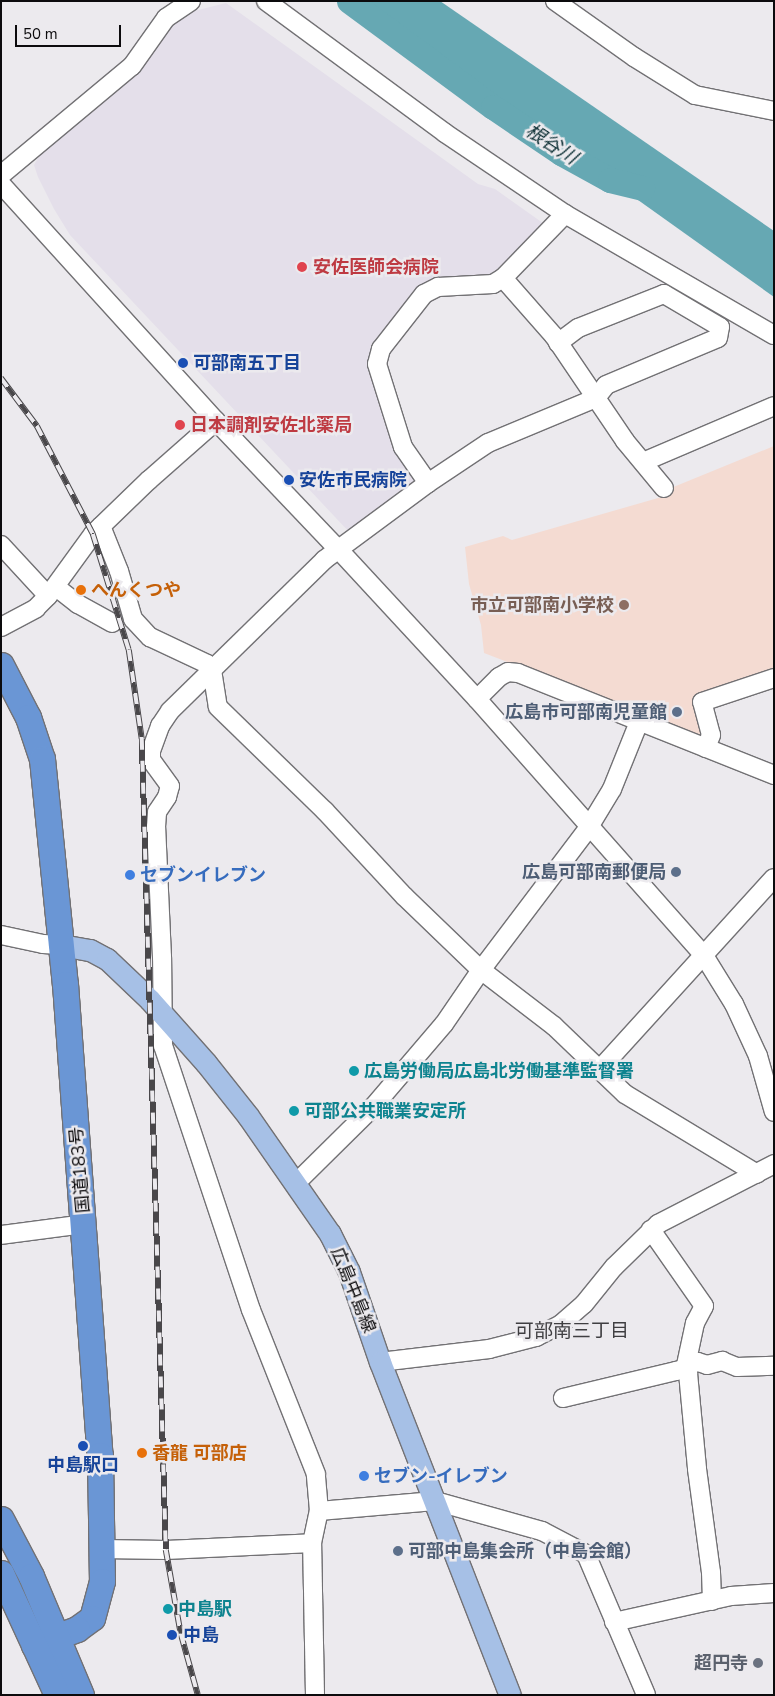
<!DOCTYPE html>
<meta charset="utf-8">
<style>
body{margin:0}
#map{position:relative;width:775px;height:1696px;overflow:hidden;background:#eceaee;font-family:"Nunito Sans","Noto Sans JP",sans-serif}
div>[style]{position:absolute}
.built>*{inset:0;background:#e4dfea}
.education>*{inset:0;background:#f4dbd2}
.water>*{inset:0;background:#66a8b3}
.river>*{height:25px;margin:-12.5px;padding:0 12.5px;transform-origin:12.5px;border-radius:12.5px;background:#66a8b3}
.roads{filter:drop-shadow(1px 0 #727174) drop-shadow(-1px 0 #727174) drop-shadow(0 1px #727174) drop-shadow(0 -1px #727174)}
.minor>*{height:18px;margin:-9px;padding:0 9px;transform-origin:9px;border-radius:9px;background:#fff}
.major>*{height:21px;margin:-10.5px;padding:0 10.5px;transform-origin:10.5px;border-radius:10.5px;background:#a6c0e6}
.highway>*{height:25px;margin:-12.5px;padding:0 12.5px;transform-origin:12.5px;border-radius:12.5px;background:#6a96d5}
.rail>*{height:5.5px;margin-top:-2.75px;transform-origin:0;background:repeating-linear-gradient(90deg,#eceaee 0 11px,#49474a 0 22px);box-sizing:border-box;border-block:1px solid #49474a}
.dots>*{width:14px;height:14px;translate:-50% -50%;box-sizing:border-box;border:2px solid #eceaee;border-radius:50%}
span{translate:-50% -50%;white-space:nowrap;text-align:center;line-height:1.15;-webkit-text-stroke:5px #eceaee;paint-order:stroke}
.health-label{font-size:18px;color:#be3a42;font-weight:700}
.left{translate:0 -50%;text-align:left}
.transit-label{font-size:18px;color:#164399;font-weight:700}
.food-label{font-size:18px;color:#c56008;font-weight:700}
.education-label{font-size:18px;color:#785e54;font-weight:700}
.right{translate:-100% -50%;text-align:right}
.service-label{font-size:18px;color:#4e5e75;font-weight:700}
.shop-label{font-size:18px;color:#366cbe;font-weight:700}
.culture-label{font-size:18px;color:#0d838f;font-weight:700}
.street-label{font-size:18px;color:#0c0b0d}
.worship-label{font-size:18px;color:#5b616d;font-weight:700}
.water-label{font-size:19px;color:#0e3035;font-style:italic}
.neighbourhood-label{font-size:19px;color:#3f3e41}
.frame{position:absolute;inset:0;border:2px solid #0c0b0d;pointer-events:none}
.scale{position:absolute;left:15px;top:25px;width:106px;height:22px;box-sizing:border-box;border:2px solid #0c0b0d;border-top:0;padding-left:6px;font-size:15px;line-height:18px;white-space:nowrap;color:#0c0b0d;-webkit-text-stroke:4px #eceaee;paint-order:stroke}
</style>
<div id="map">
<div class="built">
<div style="clip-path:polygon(226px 3px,478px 184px,495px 189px,547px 226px,491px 279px,436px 282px,375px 347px,418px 480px,351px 534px,70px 235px,54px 209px,38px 177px,34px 165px,41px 153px,174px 22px,194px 11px)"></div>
</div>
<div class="education">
<div style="clip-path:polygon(774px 446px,774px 672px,695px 698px,704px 731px,701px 736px,484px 653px,481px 625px,469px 584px,465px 547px,503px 536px,512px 540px,672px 494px,671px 488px)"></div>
</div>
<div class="water">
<div style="clip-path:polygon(359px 1px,440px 1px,774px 231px,774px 297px)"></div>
</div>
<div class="river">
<div style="left:349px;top:1px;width:179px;rotate:36.4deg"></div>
<div style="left:493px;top:107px;width:82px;rotate:34.1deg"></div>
<div style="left:561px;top:153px;width:56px;rotate:28.9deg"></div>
<div style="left:610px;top:180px;width:33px;rotate:14deg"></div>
</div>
<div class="roads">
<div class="minor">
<div style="left:266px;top:1px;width:222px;rotate:36.4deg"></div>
<div style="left:445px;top:133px;width:145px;rotate:34deg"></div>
<div style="left:565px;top:214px;width:241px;rotate:30.1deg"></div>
<div style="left:555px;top:1px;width:97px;rotate:35.3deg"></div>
<div style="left:634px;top:57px;width:72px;rotate:31.9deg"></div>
<div style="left:695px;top:95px;width:81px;rotate:11.4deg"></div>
<div style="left:1px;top:175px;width:170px;rotate:-39.8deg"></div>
<div style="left:132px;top:66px;width:59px;rotate:-54.7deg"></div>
<div style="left:166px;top:18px;width:30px;rotate:-34deg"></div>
<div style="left:1px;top:184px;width:320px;rotate:47.8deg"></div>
<div style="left:216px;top:421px;width:178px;rotate:46.4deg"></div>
<div style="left:339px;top:550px;width:203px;rotate:47.2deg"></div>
<div style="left:477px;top:699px;width:341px;rotate:48.5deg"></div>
<div style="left:703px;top:954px;width:59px;rotate:58.2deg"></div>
<div style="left:734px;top:1004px;width:57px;rotate:65.2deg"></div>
<div style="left:758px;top:1056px;width:58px;rotate:74.1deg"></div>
<div style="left:503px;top:278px;width:77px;rotate:48.7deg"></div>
<div style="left:554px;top:336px;width:127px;rotate:55.9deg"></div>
<div style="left:625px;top:441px;width:61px;rotate:50.3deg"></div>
<div style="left:643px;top:462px;width:142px;rotate:-23.1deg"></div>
<div style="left:428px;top:483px;width:44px;rotate:-124.8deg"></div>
<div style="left:403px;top:447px;width:87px;rotate:-107.4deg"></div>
<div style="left:377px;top:364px;width:16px;rotate:-75deg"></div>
<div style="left:381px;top:349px;width:70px;rotate:-52deg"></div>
<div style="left:424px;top:294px;width:16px;rotate:-27deg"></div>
<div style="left:438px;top:287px;width:55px;rotate:-3.1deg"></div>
<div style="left:493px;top:284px;width:12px;rotate:-31deg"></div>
<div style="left:503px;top:278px;width:89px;rotate:-45.9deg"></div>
<div style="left:101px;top:526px;width:48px;rotate:68.2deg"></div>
<div style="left:119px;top:571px;width:50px;rotate:73.7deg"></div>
<div style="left:133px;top:619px;width:25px;rotate:47deg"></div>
<div style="left:150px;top:637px;width:63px;rotate:25.3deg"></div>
<div style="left:207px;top:664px;width:8px;rotate:50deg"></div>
<div style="left:212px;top:670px;width:37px;rotate:81deg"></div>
<div style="left:218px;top:707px;width:149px;rotate:44.2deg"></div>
<div style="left:325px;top:811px;width:116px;rotate:47.1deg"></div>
<div style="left:404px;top:896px;width:107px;rotate:43.9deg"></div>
<div style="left:481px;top:970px;width:92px;rotate:37.5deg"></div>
<div style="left:554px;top:1026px;width:98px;rotate:43.8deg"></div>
<div style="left:625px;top:1094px;width:154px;rotate:31.2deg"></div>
<div style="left:1px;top:545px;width:69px;rotate:47.3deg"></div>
<div style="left:56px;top:587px;width:28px;rotate:38deg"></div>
<div style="left:78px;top:604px;width:39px;rotate:29deg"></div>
<div style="left:1px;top:627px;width:40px;rotate:-28deg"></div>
<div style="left:36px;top:608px;width:17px;rotate:-45deg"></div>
<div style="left:48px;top:596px;width:77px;rotate:-54deg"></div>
<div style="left:93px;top:534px;width:78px;rotate:-44deg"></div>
<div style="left:149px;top:480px;width:89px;rotate:-41.4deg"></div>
<div style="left:477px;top:699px;width:31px;rotate:-45deg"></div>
<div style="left:499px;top:677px;width:10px;rotate:-29deg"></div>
<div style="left:508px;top:672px;width:10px;rotate:6deg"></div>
<div style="left:518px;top:673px;width:276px;rotate:21.7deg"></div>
<div style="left:706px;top:748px;width:14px;rotate:-69deg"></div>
<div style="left:711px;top:735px;width:34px;rotate:-105deg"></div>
<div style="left:702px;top:702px;width:76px;rotate:-18.4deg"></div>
<div style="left:1px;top:935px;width:43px;rotate:12.1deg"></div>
<div style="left:43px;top:944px;width:18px;rotate:3deg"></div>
<div style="left:600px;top:1069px;width:258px;rotate:-47.7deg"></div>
<div style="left:295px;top:1184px;width:110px;rotate:-44.6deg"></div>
<div style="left:373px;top:1107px;width:109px;rotate:-49.5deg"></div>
<div style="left:444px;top:1024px;width:65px;rotate:-55.6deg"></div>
<div style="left:481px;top:970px;width:179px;rotate:-52.9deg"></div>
<div style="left:589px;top:827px;width:44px;rotate:-58.8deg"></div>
<div style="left:612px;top:789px;width:72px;rotate:-68.1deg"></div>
<div style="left:1px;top:1235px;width:84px;rotate:-7.5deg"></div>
<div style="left:380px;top:1362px;width:110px;rotate:-6.8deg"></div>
<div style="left:489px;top:1349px;width:49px;rotate:-14.3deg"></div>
<div style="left:536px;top:1337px;width:28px;rotate:-27deg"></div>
<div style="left:561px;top:1324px;width:30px;rotate:-41deg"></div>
<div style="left:584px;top:1304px;width:48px;rotate:-51deg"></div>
<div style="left:614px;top:1267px;width:62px;rotate:-44.3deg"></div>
<div style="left:658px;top:1224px;width:131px;rotate:-27.3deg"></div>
<div style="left:686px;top:1365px;width:12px;rotate:-14deg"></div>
<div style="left:698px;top:1362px;width:9px;rotate:18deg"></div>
<div style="left:707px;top:1365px;width:16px;rotate:-15deg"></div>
<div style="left:722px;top:1361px;width:16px;rotate:22deg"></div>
<div style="left:737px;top:1367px;width:37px;rotate:-2deg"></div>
<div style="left:684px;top:1369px;width:6px;rotate:45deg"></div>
<div style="left:688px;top:1373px;width:96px;rotate:84.6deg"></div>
<div style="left:697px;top:1469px;width:104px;rotate:82.3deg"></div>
<div style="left:711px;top:1572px;width:29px;rotate:88deg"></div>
<div style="left:563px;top:1398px;width:116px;rotate:-13.4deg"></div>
<div style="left:676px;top:1371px;width:8px;rotate:-14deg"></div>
<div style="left:684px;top:1369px;width:4px;rotate:-63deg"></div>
<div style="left:686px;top:1365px;width:43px;rotate:-77.9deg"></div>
<div style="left:695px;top:1323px;width:19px;rotate:-62deg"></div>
<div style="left:704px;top:1306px;width:93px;rotate:-124.9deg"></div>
<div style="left:319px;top:1511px;width:116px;rotate:-4.9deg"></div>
<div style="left:435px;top:1501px;width:111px;rotate:15.7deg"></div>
<div style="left:542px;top:1531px;width:50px;rotate:27.6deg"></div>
<div style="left:586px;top:1554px;width:153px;rotate:66.9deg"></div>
<div style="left:102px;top:1549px;width:64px;rotate:0.9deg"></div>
<div style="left:166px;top:1550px;width:146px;rotate:-2.7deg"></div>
<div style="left:614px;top:1622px;width:120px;rotate:-12.5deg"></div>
<div style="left:731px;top:1596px;width:43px;rotate:-4deg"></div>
<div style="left:315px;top:1695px;width:152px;rotate:-91.1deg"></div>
<div style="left:312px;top:1543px;width:33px;rotate:-78deg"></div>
<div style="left:319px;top:1511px;width:37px;rotate:-95deg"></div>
<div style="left:316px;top:1474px;width:176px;rotate:-111.6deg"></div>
<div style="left:251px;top:1310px;width:278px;rotate:-108.4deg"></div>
<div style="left:163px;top:1046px;width:89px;rotate:-90.6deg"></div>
<div style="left:162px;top:957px;width:130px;rotate:-92.6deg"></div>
<div style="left:156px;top:827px;width:15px;rotate:-86deg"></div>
<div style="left:157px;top:812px;width:18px;rotate:-56deg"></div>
<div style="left:167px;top:797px;width:11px;rotate:-75deg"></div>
<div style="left:170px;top:786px;width:32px;rotate:-126deg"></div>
<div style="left:151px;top:760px;width:9px;rotate:-90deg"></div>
<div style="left:151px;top:751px;width:27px;rotate:-70deg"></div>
<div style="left:160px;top:726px;width:18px;rotate:-56deg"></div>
<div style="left:170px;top:711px;width:216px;rotate:-44.4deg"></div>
<div style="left:324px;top:560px;width:129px;rotate:-36.5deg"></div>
<div style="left:428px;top:483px;width:72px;rotate:-33.7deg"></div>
<div style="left:488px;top:443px;width:117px;rotate:-22.6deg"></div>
<div style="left:596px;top:398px;width:16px;rotate:-52deg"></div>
<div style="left:606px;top:385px;width:121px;rotate:-22.8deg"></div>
<div style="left:718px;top:338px;width:11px;rotate:-80deg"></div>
<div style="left:720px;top:327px;width:65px;rotate:-149.5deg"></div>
<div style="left:664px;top:294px;width:92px;rotate:158.4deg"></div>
<div style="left:578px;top:328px;width:25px;rotate:143deg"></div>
</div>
<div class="major">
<div style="left:61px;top:945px;width:29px;rotate:10deg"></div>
<div style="left:90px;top:950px;width:19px;rotate:28deg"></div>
<div style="left:107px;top:959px;width:59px;rotate:43.6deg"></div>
<div style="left:150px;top:1000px;width:84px;rotate:48.4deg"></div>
<div style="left:206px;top:1063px;width:68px;rotate:51.6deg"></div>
<div style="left:248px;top:1116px;width:144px;rotate:55.2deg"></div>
<div style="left:330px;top:1234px;width:42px;rotate:63.4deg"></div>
<div style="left:349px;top:1272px;width:95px;rotate:71deg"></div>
<div style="left:380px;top:1362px;width:357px;rotate:68.7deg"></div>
</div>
<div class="highway">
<div style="left:1px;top:665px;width:59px;rotate:62.6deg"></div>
<div style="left:28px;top:717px;width:44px;rotate:71.6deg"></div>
<div style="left:42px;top:759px;width:226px;rotate:84.2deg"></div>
<div style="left:65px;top:984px;width:472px;rotate:85.8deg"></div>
<div style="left:100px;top:1455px;width:126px;rotate:89.1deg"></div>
<div style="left:102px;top:1581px;width:38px;rotate:105deg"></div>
<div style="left:92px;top:1618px;width:19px;rotate:144deg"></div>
<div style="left:77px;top:1629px;width:46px;rotate:159.6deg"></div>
<div style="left:1px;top:1519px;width:64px;rotate:62.2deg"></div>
<div style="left:31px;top:1576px;width:129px;rotate:67.2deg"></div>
<div style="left:1px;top:1573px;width:134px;rotate:65.3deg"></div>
</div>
</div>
<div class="rail">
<div style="left:1px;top:378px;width:60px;rotate:53.1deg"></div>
<div style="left:37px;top:426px;width:122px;rotate:62.6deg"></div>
<div style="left:93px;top:534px;width:121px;rotate:72.8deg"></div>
<div style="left:129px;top:650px;width:90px;rotate:81.7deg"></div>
<div style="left:142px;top:739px;width:811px;rotate:88.3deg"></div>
<div style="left:166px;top:1550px;width:85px;rotate:79.9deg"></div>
<div style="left:181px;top:1634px;width:63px;rotate:74.4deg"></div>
</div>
<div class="dots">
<div style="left:302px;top:267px;background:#e0444e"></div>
<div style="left:183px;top:363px;background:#1a4fb4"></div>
<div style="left:180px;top:425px;background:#e0444e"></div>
<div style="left:289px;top:480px;background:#1a4fb4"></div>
<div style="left:81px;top:590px;background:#e8710a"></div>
<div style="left:624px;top:605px;background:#8d6e63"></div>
<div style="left:677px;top:712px;background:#5c6f8a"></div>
<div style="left:676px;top:872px;background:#5c6f8a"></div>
<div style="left:130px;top:875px;background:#3f7fe0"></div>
<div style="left:354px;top:1071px;background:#0f9aa8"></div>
<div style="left:294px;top:1111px;background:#0f9aa8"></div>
<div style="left:83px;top:1446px;background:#1a4fb4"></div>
<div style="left:142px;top:1453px;background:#e8710a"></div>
<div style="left:364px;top:1476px;background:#3f7fe0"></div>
<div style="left:398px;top:1551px;background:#5c6f8a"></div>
<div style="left:168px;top:1609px;background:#0f9aa8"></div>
<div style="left:172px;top:1635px;background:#1a4fb4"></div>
<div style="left:758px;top:1663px;background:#6b7280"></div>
</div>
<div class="health-label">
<span class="left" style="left:313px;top:267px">安佐医師会病院</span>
<span class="left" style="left:190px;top:425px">日本調剤安佐北薬局</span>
</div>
<div class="transit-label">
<span class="left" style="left:193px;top:363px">可部南五丁目</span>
<span class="left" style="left:299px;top:480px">安佐市民病院</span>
<span style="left:83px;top:1465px">中島駅口</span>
<span class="left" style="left:183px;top:1635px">中島</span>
</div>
<div class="food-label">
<span class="left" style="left:91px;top:590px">へんくつや</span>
<span class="left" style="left:152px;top:1453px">香龍 可部店</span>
</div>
<div class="education-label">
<span class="right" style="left:614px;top:605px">市立可部南小学校</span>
</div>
<div class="service-label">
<span class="right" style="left:667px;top:712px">広島市可部南児童館</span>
<span class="right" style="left:666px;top:872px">広島可部南郵便局</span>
<span class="left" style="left:408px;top:1551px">可部中島集会所（中島会館）</span>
</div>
<div class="shop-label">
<span class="left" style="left:140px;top:875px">セブンイレブン</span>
<span class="left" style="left:374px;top:1476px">セブン-イレブン</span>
</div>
<div class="culture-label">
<span class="left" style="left:364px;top:1071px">広島労働局広島北労働基準監督署</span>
<span class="left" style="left:304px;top:1111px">可部公共職業安定所</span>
<span class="left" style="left:178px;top:1609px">中島駅</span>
</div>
<div class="street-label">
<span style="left:80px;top:1170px;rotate:-95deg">国道183号</span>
<span style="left:353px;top:1290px;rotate:68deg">広島中島線</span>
</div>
<div class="worship-label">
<span class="right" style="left:748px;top:1663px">超円寺</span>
</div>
<div class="water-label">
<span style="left:551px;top:145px;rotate:33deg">根谷川</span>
</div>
<div class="neighbourhood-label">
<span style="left:572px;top:1332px">可部南三丁目</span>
</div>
<div class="frame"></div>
<div class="scale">50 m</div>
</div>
